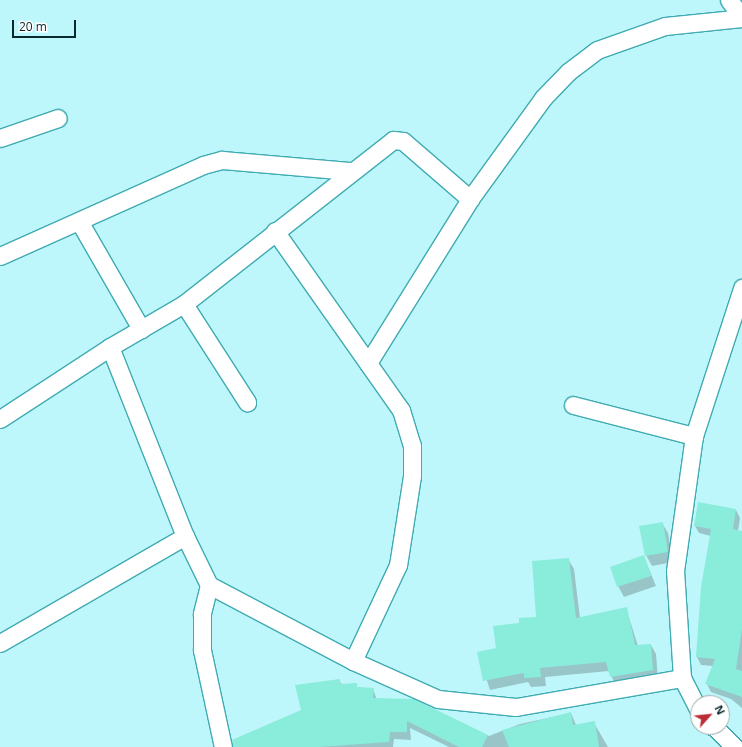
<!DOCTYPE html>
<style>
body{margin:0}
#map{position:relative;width:742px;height:747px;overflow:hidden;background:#bef7fb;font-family:"Open Sans",sans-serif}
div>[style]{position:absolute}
.shadow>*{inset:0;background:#0003}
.building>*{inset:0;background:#8aecdb}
.roads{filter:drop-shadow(1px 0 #40abb2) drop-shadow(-1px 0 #40abb2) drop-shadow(0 1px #40abb2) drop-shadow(0 -1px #40abb2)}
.street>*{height:17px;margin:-8.5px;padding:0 8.5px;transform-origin:8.5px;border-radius:8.5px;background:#fff}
span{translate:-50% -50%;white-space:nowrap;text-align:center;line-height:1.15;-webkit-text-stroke:4px #fff;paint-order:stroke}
.north{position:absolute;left:690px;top:695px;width:40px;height:40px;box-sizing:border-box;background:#fff;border:1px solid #9caaab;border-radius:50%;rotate:63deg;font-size:11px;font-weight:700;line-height:16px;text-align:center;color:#082a2d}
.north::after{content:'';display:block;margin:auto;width:14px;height:18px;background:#bc2c38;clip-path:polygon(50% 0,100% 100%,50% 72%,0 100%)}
.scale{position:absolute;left:12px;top:20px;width:64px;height:18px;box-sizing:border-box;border:2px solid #082a2d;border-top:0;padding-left:5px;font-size:12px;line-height:14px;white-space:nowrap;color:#082a2d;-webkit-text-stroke:3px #fff;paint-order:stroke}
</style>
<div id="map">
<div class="shadow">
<div style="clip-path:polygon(736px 510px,740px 518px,738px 531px,742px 532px,742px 708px,731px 699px,711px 692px,707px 684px,713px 666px,701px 665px,697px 657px,711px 536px,699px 533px,695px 526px)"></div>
<div style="clip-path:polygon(662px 523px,668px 533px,673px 562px,652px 566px,646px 555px)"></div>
<div style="clip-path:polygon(644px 557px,656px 586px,624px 597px,618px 586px)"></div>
<div style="clip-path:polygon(568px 559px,574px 569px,580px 618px,626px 608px,638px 646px,651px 645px,656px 654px,658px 679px,616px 686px,609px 671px,545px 677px,546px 686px,531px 687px,528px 682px,490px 690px,478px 653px,497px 649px,520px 624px,537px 618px)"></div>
<div style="clip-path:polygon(339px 680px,342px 685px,373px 689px,377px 700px,414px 700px,489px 736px,520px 724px,571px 713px,576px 725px,594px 723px,608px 747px,449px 747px,410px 728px,411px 740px,394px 739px,393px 747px,241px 747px,303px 710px,296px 686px)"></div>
</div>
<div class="building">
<div style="clip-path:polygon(698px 502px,736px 509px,733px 529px,742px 531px,742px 629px,736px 669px,742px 671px,742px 697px,705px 684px,715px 659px,696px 657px,701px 587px,711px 529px,694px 526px)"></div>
<div style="clip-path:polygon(663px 522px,668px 552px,645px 556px,639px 526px)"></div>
<div style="clip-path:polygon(644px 555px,651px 576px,617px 587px,610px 567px)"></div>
<div style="clip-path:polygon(569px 558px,576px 618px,627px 607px,635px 645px,651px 644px,653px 670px,610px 677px,606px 662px,540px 668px,541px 677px,524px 678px,524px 673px,483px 681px,477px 652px,496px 648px,493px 626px,519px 623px,519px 618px,536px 617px,532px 561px)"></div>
<div style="clip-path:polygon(340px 679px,340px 684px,357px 683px,357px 687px,374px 688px,373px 698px,414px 699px,488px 735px,482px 747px,459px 747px,407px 721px,407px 732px,390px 732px,389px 742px,319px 747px,233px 747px,232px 740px,301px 710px,295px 685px)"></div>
<div style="clip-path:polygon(571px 712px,573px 725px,595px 721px,599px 747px,509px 747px,502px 730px)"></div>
</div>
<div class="roads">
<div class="street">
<div style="left:729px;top:0;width:21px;rotate:53deg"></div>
<div style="left:0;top:138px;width:61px;rotate:-19deg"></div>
<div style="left:79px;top:221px;width:125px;rotate:60.1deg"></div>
<div style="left:275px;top:231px;width:219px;rotate:54.9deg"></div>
<div style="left:401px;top:410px;width:37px;rotate:73deg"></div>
<div style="left:412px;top:445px;width:31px;rotate:90deg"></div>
<div style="left:412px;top:476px;width:90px;rotate:98.9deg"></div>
<div style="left:398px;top:565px;width:106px;rotate:115.1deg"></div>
<div style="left:0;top:256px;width:222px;rotate:-24.1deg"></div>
<div style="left:203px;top:165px;width:20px;rotate:-15deg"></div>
<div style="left:222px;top:160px;width:128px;rotate:4.9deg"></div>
<div style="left:184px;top:304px;width:117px;rotate:57.3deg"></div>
<div style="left:110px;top:347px;width:203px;rotate:68.4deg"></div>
<div style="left:368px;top:363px;width:193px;rotate:-58.1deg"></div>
<div style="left:470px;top:199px;width:125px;rotate:-54.1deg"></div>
<div style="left:543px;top:98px;width:36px;rotate:-46deg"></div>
<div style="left:568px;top:72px;width:36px;rotate:-37deg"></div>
<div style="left:597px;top:50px;width:72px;rotate:-19.4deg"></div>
<div style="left:665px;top:26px;width:77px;rotate:-5.9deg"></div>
<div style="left:573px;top:405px;width:125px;rotate:14.4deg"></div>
<div style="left:0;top:419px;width:131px;rotate:-33.2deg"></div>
<div style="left:110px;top:347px;width:86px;rotate:-30.2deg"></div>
<div style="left:184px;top:304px;width:266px;rotate:-38.1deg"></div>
<div style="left:393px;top:140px;width:10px;rotate:6deg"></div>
<div style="left:403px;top:141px;width:89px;rotate:40.9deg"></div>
<div style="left:209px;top:585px;width:163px;rotate:27.8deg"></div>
<div style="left:353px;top:661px;width:93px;rotate:24.1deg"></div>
<div style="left:438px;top:699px;width:78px;rotate:5.9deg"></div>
<div style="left:516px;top:707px;width:169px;rotate:-9.9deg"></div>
<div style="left:0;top:643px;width:214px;rotate:-30deg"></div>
<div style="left:185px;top:536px;width:55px;rotate:63.9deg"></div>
<div style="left:209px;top:585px;width:30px;rotate:104deg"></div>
<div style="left:202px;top:614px;width:36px;rotate:90deg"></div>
<div style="left:202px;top:650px;width:99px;rotate:77.8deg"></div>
<div style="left:698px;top:709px;width:35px;rotate:-117deg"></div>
<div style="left:682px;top:678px;width:107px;rotate:-93.7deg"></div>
<div style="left:675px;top:571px;width:136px;rotate:-82deg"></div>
<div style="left:694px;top:436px;width:156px;rotate:-72deg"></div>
<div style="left:714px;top:727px;width:29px;rotate:44deg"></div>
</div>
</div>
<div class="north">N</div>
<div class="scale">20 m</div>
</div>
